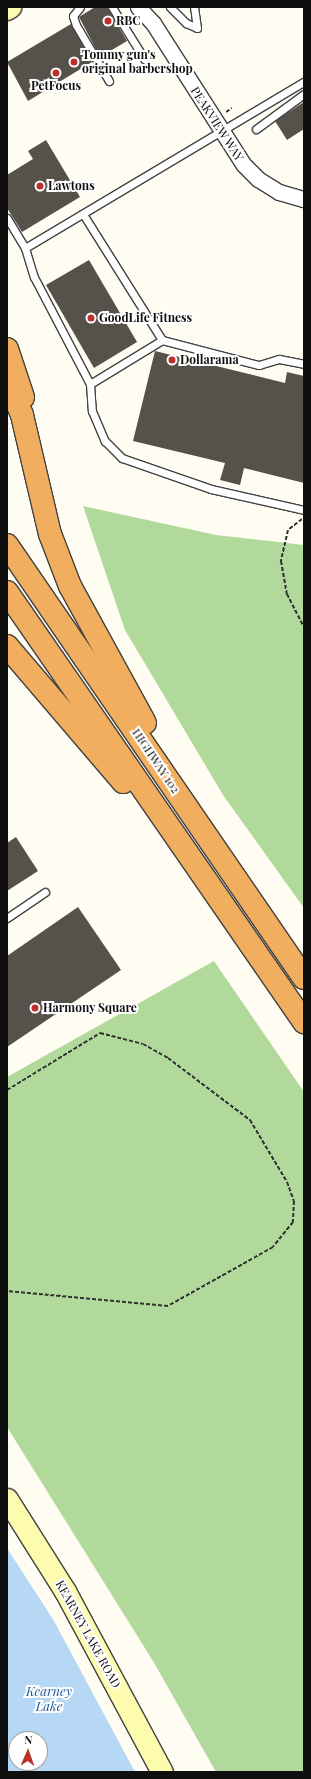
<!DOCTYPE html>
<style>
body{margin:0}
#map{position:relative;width:311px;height:1779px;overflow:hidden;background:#fffdf1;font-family:"Playfair Display",serif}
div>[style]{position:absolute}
.forest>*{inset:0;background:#b1d99b}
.water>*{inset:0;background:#b7d8f5}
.building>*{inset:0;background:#57514b}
.path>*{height:2px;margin-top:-1px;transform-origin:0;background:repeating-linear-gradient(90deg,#313131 0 4px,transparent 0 6px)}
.roads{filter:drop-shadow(1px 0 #424242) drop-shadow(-1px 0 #424242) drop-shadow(0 1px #424242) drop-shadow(0 -1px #424242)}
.service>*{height:7px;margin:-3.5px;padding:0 3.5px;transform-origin:3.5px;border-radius:3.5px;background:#fff}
.minor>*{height:15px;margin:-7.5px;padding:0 7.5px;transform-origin:7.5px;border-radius:7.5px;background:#fff}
.secondary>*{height:21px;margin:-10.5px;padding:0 10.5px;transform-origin:10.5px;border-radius:10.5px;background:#fcfbae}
.motorway>*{height:22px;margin:-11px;padding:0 11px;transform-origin:11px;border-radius:11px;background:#f0ae5e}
.dots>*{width:11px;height:11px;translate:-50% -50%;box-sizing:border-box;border:2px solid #fff;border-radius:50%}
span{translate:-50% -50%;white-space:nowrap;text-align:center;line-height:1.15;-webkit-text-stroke:4px #fff;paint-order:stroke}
.poi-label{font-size:12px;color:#0f0f0f;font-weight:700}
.left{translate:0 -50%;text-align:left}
.street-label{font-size:12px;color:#0f0f0f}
.water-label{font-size:13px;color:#1b599e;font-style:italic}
.frame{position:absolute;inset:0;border:8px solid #0f0f0f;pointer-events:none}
.north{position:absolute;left:8px;top:1731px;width:40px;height:40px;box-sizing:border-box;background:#fff;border:1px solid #9f9f9f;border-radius:50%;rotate:2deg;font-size:11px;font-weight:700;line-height:16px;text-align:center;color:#0f0f0f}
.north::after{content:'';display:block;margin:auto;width:14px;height:18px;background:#bc302a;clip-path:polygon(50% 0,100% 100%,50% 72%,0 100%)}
</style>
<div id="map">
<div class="forest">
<div style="clip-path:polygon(83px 506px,216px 535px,304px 545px,304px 908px,223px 795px,125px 630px)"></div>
<div style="clip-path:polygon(214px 961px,304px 1092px,304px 1772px,216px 1772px,153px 1661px,7px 1427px,7px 1077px)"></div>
</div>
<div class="water">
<div style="clip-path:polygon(evenodd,7px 1548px,54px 1621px,135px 1772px,7px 1772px,7px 1548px,16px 1739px,40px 1739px,40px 1763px,16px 1763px,16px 1739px)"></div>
</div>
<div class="building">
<div style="clip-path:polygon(95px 7px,107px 7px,127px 41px,100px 57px,79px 17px)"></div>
<div style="clip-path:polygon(71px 24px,92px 62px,28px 101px,7px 62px)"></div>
<div style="clip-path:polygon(304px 102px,304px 129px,287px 140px,275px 121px)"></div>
<div style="clip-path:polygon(46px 140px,80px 197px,22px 232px,7px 208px,7px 175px,33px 159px,28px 151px)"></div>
<div style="clip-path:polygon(89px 260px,137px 342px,94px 368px,46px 285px)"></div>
<div style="clip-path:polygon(155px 351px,285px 383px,287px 372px,304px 376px,304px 483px,244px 468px,240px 485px,220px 480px,225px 463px,133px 441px)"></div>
<div style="clip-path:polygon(16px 837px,38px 871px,7px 891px,7px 843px)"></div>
<div style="clip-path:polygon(78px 907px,121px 970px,7px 1047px,7px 956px)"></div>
</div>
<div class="path">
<div style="left:226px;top:112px;width:7px;rotate:-34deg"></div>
<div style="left:302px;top:519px;width:18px;rotate:142deg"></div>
<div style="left:288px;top:530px;width:32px;rotate:103deg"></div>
<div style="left:281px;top:561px;width:34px;rotate:80deg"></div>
<div style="left:287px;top:594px;width:37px;rotate:63deg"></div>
<div style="left:7px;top:1090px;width:109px;rotate:-31.5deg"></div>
<div style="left:100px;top:1033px;width:44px;rotate:14.3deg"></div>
<div style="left:143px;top:1044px;width:29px;rotate:29deg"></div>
<div style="left:168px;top:1058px;width:103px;rotate:37.1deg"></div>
<div style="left:250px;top:1120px;width:72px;rotate:59.2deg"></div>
<div style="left:287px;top:1182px;width:20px;rotate:70deg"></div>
<div style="left:294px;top:1201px;width:21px;rotate:93deg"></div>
<div style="left:293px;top:1222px;width:32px;rotate:129deg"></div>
<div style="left:273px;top:1247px;width:120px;rotate:150.7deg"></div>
<div style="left:168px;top:1306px;width:162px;rotate:-174.7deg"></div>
</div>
<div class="roads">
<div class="service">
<div style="left:80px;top:7px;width:11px;rotate:128deg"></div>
<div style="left:73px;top:16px;width:9px;rotate:72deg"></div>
<div style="left:76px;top:25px;width:65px;rotate:59.5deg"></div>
<div style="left:112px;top:7px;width:62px;rotate:58.1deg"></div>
<div style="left:170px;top:7px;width:23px;rotate:45deg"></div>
<div style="left:186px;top:23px;width:12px;rotate:24deg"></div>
<div style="left:197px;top:28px;width:21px;rotate:-98deg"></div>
<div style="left:256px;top:129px;width:59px;rotate:-36.1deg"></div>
<div style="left:83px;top:214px;width:149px;rotate:57.9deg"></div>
<div style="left:162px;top:340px;width:100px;rotate:14.5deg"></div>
<div style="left:259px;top:365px;width:21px;rotate:-17deg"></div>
<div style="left:279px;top:359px;width:25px;rotate:11deg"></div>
<div style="left:7px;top:218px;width:35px;rotate:59deg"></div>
<div style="left:25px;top:248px;width:30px;rotate:73deg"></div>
<div style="left:34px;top:277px;width:121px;rotate:62.4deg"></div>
<div style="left:90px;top:384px;width:27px;rotate:86deg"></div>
<div style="left:92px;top:411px;width:33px;rotate:67deg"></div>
<div style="left:105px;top:441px;width:24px;rotate:45deg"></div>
<div style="left:122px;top:458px;width:94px;rotate:19.2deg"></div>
<div style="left:211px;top:489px;width:95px;rotate:12.7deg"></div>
<div style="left:25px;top:248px;width:325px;rotate:-30.8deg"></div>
<div style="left:90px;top:384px;width:84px;rotate:-31.4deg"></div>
<div style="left:7px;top:918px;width:46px;rotate:-34.4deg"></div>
</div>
<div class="minor">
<div style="left:138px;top:7px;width:22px;rotate:47deg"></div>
<div style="left:153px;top:23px;width:167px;rotate:57.4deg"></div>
<div style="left:243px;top:164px;width:21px;rotate:45deg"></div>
<div style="left:258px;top:179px;width:25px;rotate:32deg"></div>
<div style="left:279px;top:192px;width:26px;rotate:16deg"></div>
</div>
<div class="secondary">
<div style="left:7px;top:9px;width:4px;rotate:-34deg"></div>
<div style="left:7px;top:1499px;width:109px;rotate:57.8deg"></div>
<div style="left:65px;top:1591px;width:205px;rotate:61.8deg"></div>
</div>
<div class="motorway">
<div style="left:7px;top:349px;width:51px;rotate:71.6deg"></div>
<div style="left:7px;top:381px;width:37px;rotate:66deg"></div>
<div style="left:22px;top:415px;width:122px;rotate:76.8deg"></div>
<div style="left:50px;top:534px;width:56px;rotate:69deg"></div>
<div style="left:70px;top:586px;width:156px;rotate:61.3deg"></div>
<div style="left:7px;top:545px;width:525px;rotate:55.55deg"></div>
<div style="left:7px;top:592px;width:523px;rotate:55.37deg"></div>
<div style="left:7px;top:646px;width:179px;rotate:49.5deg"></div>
</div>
</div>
<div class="dots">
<div style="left:108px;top:21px;background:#bc302a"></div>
<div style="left:74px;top:62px;background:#bc302a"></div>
<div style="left:56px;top:73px;background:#bc302a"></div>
<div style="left:40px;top:186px;background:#bc302a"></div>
<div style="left:91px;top:318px;background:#bc302a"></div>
<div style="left:172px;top:360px;background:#bc302a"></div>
<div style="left:35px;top:1008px;background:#bc302a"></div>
</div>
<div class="poi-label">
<span class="left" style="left:116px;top:21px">RBC</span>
<span class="left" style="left:82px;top:62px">Tommy gun's<br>original barbershop</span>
<span style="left:56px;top:86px">PetFocus</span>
<span class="left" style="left:48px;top:186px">Lawtons</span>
<span class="left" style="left:99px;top:318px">GoodLife Fitness</span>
<span class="left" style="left:180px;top:360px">Dollarama</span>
<span class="left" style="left:43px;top:1008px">Harmony Square</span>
</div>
<div class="street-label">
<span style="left:217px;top:124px;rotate:57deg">PEAKVIEW WAY</span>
<span style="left:156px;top:761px;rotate:56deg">HIGHWAY 102</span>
<span style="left:88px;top:1634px;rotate:61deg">KEARNEY LAKE ROAD</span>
</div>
<div class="water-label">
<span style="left:49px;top:1699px">Kearney<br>Lake</span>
</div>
<div class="frame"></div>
<div class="north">N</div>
</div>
